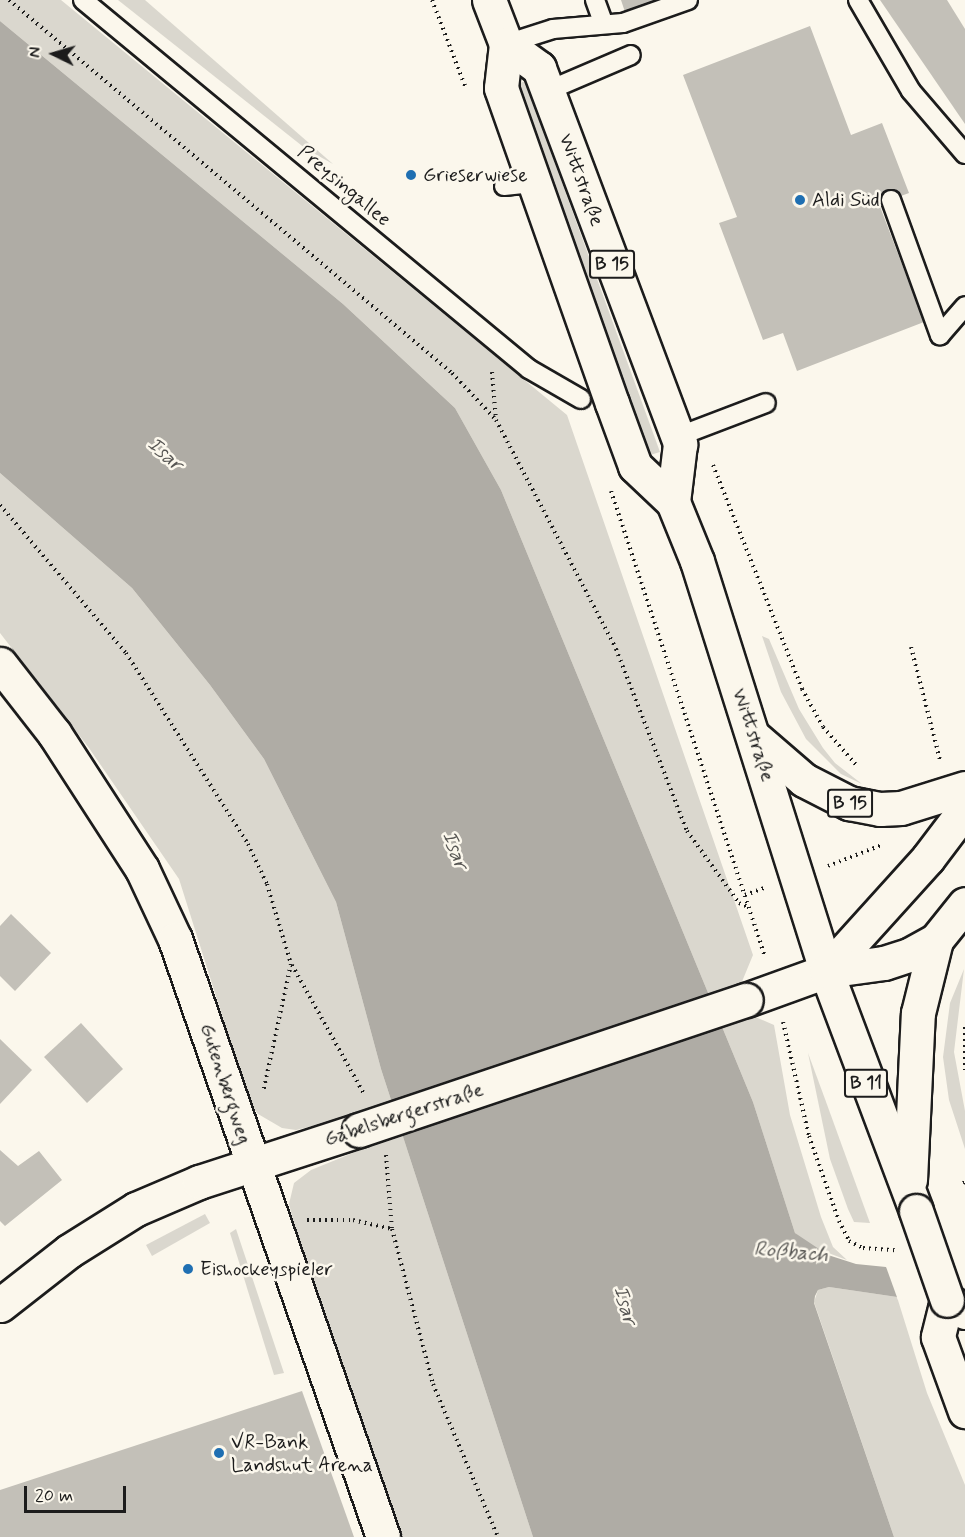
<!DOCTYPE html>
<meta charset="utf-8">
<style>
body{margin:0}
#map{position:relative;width:965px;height:1537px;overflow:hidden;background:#fbf7ec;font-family:Mynerve,sans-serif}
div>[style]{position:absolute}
.green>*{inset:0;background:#dad7ce}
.water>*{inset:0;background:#afaca5}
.pier>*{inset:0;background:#fbf7ec}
.building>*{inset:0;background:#c3c0b8}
.path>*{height:4px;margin-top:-2px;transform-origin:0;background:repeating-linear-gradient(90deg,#1c1c1c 0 1.5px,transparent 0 6px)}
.roads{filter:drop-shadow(2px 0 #1c1c1c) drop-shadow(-2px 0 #1c1c1c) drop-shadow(0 2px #1c1c1c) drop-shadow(0 -2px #1c1c1c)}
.service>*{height:18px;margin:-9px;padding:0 9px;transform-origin:9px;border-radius:9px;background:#fbf7ec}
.minor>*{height:33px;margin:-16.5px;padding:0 16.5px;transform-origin:16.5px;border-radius:16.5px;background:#fbf7ec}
.primary>*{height:33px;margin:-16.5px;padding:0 16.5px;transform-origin:16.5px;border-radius:16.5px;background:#fbf7ec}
.bridges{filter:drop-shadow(2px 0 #1c1c1c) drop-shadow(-2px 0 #1c1c1c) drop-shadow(0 2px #1c1c1c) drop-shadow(0 -2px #1c1c1c)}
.minor-bridge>*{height:33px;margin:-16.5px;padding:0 16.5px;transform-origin:16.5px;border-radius:16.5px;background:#fbf7ec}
.primary-bridge>*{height:33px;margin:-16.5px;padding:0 16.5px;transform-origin:16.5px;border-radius:16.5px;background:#fbf7ec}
.dots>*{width:16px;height:16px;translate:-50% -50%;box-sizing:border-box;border:3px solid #fbf7ec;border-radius:50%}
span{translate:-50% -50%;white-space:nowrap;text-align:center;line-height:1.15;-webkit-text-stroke:5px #fbf7ec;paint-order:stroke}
.shield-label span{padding:2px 4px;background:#fbf7ec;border:2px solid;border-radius:4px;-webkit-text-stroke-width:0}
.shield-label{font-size:18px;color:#1c1c1c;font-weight:700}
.poi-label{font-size:20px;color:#1c1c1c}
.left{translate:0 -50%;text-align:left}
.street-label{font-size:20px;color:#1c1c1c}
.water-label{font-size:21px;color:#575653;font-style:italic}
.north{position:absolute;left:24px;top:24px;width:60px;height:60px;-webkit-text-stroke:4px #fbf7ec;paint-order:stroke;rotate:275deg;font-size:16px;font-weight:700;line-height:24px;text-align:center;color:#1c1c1c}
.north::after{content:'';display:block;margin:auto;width:21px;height:27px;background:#1c1c1c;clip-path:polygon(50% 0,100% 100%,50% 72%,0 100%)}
.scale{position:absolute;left:24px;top:1486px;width:102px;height:27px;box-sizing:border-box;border:3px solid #1c1c1c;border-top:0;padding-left:8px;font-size:18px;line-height:21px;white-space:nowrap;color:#1c1c1c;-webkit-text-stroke:4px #fbf7ec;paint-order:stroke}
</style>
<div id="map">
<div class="green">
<div style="clip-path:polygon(0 0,61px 0,567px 415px,753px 955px,741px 984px,746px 1000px,753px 1016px,774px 1025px,790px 1115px,821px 1217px,833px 1247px,847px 1260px,807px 1245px,795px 1233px,753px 1102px,501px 490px,455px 408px,343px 304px,0 21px)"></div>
<div style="clip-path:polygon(118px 0,145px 0,333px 164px,306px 149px)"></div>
<div style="clip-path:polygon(525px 81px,660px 452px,650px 455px,515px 85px)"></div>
<div style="clip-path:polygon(0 473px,132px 588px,210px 685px,264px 759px,336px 902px,381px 1069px,533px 1537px,398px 1537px,300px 1248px,289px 1204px,294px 1183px,311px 1170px,365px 1148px,354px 1116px,296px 1130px,282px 1128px,258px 1114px,250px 1104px,179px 879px,89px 748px,0 633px)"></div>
<div style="clip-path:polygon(762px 636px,769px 639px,799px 709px,823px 748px,835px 763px,862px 784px,841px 774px,806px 739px,781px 692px)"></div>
<div style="clip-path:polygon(964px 969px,954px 1052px,965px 1111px,965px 1149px,949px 1100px,943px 1057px,950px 1003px)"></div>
<div style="clip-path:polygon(808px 1053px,825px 1099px,870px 1223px,854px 1222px,848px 1209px,830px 1159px)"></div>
<div style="clip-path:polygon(205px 1214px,210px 1223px,152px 1256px,146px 1245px)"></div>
<div style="clip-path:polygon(236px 1229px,284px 1373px,274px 1375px,230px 1233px)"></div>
<div style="clip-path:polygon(829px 1287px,897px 1297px,927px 1393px,965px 1485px,965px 1537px,894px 1537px,814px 1302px,818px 1290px)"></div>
</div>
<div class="water">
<div style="clip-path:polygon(0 21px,343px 304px,455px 408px,501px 490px,753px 1102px,795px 1233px,828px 1255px,856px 1264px,886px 1267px,965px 1294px,897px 1297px,829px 1287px,818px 1290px,815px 1296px,814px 1303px,894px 1537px,533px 1537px,381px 1069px,336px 902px,264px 759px,210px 685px,132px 588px,0 473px)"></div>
</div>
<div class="pier">
<div style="clip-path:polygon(965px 1262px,965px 1297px,898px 1300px,885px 1264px)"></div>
</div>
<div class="building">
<div style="clip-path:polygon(621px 0,660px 0,625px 12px)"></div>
<div style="clip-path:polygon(880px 0,947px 0,965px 29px,965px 124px)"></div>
<div style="clip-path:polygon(810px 26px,851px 135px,882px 123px,909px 193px,879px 204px,924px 322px,797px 371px,783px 333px,763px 340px,719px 223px,737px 217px,683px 75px)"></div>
<div style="clip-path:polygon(11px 914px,51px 953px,15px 991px,0 976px,0 926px)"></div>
<div style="clip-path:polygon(81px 1023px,123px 1069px,87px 1103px,44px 1057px)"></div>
<div style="clip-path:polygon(0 1039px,32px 1070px,0 1104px)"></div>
<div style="clip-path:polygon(0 1150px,18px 1166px,39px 1151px,62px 1180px,5px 1226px,0 1221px)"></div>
<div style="clip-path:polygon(302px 1391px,354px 1537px,0 1537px,0 1490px)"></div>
</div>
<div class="path">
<div style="left:9px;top:0;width:579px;rotate:40.1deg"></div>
<div style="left:452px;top:373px;width:64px;rotate:46.9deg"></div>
<div style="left:432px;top:0;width:92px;rotate:69deg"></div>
<div style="left:492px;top:372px;width:48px;rotate:85.2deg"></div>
<div style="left:496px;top:420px;width:259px;rotate:62.3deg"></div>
<div style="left:616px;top:649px;width:195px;rotate:68.7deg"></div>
<div style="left:687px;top:831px;width:89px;rotate:54.2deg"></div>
<div style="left:739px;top:903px;width:10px;rotate:24deg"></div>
<div style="left:713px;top:465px;width:241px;rotate:68.3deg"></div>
<div style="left:802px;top:689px;width:43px;rotate:61.1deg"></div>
<div style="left:823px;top:727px;width:53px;rotate:48.8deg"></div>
<div style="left:611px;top:491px;width:491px;rotate:71.7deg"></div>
<div style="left:0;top:505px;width:194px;rotate:49.6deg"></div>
<div style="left:126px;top:653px;width:227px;rotate:57.4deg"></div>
<div style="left:248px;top:844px;width:44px;rotate:64.6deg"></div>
<div style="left:267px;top:884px;width:84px;rotate:73.3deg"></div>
<div style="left:291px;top:964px;width:131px;rotate:102.3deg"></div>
<div style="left:911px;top:647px;width:117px;rotate:75.6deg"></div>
<div style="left:828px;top:866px;width:58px;rotate:-21.3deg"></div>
<div style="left:745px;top:895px;width:20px;rotate:-20deg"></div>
<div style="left:292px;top:965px;width:148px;rotate:60.8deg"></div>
<div style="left:783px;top:1022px;width:117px;rotate:77.2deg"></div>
<div style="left:809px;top:1136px;width:90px;rotate:70.6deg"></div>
<div style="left:839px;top:1221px;width:22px;rotate:63deg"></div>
<div style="left:849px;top:1241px;width:16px;rotate:27deg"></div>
<div style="left:863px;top:1248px;width:32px;rotate:4deg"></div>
<div style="left:965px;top:1027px;width:43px;rotate:90deg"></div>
<div style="left:386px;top:1155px;width:74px;rotate:85.4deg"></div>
<div style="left:392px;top:1229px;width:160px;rotate:75.2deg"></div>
<div style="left:433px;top:1384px;width:166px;rotate:67deg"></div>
<div style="left:963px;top:1183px;width:2px;rotate:-27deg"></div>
<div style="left:307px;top:1220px;width:46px"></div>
<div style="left:353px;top:1220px;width:40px;rotate:13deg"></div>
</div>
<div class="roads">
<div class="service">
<div style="left:83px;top:0;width:579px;rotate:39.6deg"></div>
<div style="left:529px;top:369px;width:60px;rotate:30deg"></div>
<div style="left:595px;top:0;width:23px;rotate:70deg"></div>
<div style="left:858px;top:0;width:105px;rotate:59.8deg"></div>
<div style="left:911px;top:91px;width:83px;rotate:49.4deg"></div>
<div style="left:506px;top:44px;width:49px;rotate:-17.7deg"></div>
<div style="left:553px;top:29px;width:70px;rotate:-4.9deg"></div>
<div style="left:623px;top:23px;width:69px;rotate:-19.5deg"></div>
<div style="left:547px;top:91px;width:91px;rotate:-23.2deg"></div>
<div style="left:504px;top:186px;width:31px;rotate:-6deg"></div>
<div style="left:891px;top:200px;width:144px;rotate:70.1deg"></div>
<div style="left:940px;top:335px;width:38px;rotate:-49deg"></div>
<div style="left:677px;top:437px;width:95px;rotate:-20.9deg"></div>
</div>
<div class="minor">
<div style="left:0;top:664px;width:88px;rotate:52deg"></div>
<div style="left:54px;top:733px;width:162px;rotate:57.1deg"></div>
<div style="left:142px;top:869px;width:77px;rotate:64.8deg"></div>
<div style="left:175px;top:939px;width:633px;rotate:70.82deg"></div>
<div style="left:746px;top:1000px;width:85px;rotate:-19.9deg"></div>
<div style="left:0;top:1305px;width:88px;rotate:-38deg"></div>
<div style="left:69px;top:1251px;width:79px;rotate:-32.1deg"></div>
<div style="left:136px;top:1209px;width:69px;rotate:-23.2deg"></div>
<div style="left:199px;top:1182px;width:168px;rotate:-18deg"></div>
</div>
<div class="primary">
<div style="left:489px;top:0;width:47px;rotate:68.9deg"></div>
<div style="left:506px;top:44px;width:44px;rotate:96.5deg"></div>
<div style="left:501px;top:88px;width:334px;rotate:70.6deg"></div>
<div style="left:612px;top:403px;width:67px;rotate:69.9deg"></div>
<div style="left:635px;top:466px;width:52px;rotate:43.5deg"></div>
<div style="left:673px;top:502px;width:64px;rotate:67.9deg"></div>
<div style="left:697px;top:561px;width:430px;rotate:72.5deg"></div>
<div style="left:826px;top:971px;width:256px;rotate:69.4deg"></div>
<div style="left:506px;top:44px;width:41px;rotate:36deg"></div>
<div style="left:539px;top:68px;width:402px;rotate:69.4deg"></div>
<div style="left:680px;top:444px;width:58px;rotate:96.9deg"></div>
<div style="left:753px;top:736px;width:67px;rotate:40.8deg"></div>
<div style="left:804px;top:780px;width:51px;rotate:27.1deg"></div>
<div style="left:849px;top:803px;width:32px;rotate:11deg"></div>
<div style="left:880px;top:809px;width:21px;rotate:-3deg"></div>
<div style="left:901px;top:808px;width:67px;rotate:-17.4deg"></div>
<div style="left:826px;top:971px;width:152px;rotate:-47.9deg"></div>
<div style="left:928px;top:858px;width:61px;rotate:-52.9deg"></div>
<div style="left:826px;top:971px;width:59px;rotate:-7.9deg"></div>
<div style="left:884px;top:963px;width:28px;rotate:-18deg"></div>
<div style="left:911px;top:954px;width:29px;rotate:-29deg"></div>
<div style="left:936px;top:940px;width:46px;rotate:-51.1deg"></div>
<div style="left:910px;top:1180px;width:167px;rotate:-87.3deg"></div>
<div style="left:918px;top:1013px;width:75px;rotate:-76.1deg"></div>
<div style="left:965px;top:1312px;width:22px;rotate:-146deg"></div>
<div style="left:947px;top:1300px;width:38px;rotate:104deg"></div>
<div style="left:938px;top:1337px;width:79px;rotate:70deg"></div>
</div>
</div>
<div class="bridges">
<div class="minor-bridge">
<div style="left:359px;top:1130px;width:408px;rotate:-18.6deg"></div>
</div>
<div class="primary-bridge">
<div style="left:916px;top:1211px;width:94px;rotate:70.8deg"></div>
</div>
</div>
<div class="dots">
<div style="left:411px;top:175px;background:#1f6fb2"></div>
<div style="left:800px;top:200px;background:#1f6fb2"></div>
<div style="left:188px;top:1269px;background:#1f6fb2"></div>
<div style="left:219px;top:1453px;background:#1f6fb2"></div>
</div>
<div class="shield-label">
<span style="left:612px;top:264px">B 15</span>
<span style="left:850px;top:803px">B 15</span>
<span style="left:866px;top:1083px">B 11</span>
</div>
<div class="poi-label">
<span class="left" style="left:423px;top:175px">Grieserwiese</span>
<span class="left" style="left:812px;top:200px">Aldi Süd</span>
<span class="left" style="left:200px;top:1269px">Eishockeyspieler</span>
<span class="left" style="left:231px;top:1454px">VR-Bank<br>Landshut Arena</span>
</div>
<div class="street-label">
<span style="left:581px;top:180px;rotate:70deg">Wittstraße</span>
<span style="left:344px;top:186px;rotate:40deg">Preysingallee</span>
<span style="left:753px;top:735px;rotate:72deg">Wittstraße</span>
<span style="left:225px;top:1084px;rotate:72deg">Gutenbergweg</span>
<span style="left:404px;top:1115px;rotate:-18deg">Gabelsbergerstraße</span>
</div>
<div class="water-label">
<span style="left:165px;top:454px;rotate:42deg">Isar</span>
<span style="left:455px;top:850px;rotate:69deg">Isar</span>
<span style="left:791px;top:1252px;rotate:5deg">Roßbach</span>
<span style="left:625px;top:1305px;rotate:74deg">Isar</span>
</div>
<div class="north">N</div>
<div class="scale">20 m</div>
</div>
